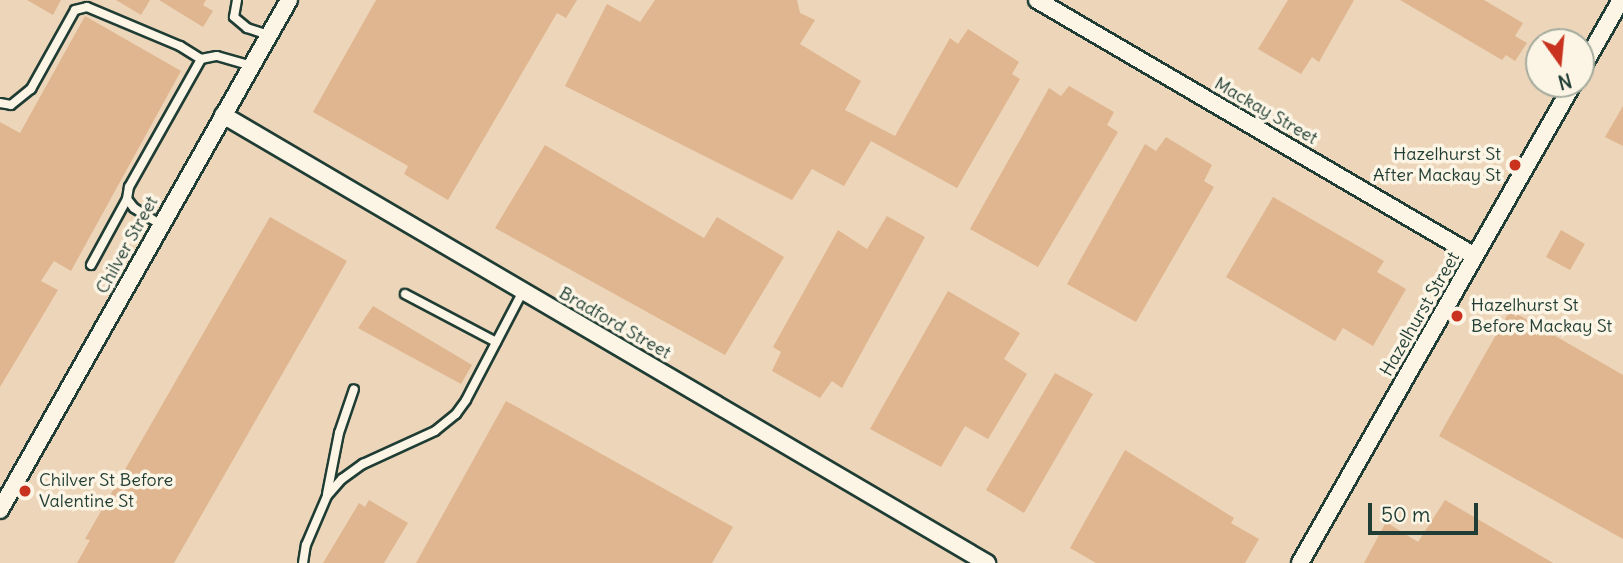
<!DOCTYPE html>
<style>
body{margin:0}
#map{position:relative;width:1623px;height:563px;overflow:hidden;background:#f3e2cb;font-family:Delius,sans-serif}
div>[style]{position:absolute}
.built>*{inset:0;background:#edd5b9}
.building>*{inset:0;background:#dfb68f}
.roads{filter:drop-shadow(2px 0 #1f3d34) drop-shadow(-2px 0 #1f3d34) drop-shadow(0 2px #1f3d34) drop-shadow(0 -2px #1f3d34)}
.service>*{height:8px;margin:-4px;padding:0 4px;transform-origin:4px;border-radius:4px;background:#fcf5e5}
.minor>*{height:16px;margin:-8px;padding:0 8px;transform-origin:8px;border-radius:8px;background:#fcf5e5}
.dots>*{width:19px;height:19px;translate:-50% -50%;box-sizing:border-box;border:4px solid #fcf5e5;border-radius:50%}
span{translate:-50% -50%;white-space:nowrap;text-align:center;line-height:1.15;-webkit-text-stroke:7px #fcf5e5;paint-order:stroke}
.street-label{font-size:18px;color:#1f3d34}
.poi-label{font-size:18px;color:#1f3d34}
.right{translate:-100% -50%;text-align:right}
.left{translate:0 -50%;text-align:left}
.north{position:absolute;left:1525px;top:28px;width:70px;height:70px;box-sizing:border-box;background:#fcf5e5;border:2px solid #a4ab9e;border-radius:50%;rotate:165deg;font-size:19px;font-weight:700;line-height:28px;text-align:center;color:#1f3d34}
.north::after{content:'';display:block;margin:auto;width:24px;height:32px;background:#c8321e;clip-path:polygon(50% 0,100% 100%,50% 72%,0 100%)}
.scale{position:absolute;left:1368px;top:503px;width:110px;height:32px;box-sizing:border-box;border:4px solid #1f3d34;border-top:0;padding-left:9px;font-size:21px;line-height:24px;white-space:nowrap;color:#1f3d34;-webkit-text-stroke:5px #fcf5e5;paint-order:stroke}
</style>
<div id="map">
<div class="built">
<div style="clip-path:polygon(evenodd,0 0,1623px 0,1623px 563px,0 563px,0 0,1539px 42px,1581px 42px,1581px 84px,1539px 84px,1539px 42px)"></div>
</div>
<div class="building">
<div style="clip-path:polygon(27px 0,61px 0,53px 15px)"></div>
<div style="clip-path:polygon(116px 0,150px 0,141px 15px)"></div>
<div style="clip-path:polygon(159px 0,206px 0,203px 5px,213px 11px,203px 27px)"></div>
<div style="clip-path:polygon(376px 0,577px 0,566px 18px,557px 13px,448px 200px,404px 174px,408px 166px,313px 112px)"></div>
<div style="clip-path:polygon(655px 0,797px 0,800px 13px,815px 20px,800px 44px,861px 81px,845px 110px,895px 136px,950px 38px,958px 44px,968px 29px,1019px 62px,1012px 74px,1020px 79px,957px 188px,871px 141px,844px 186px,812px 169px,792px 200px,565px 86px,607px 4px,640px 22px)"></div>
<div style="clip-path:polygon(1288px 0,1354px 0,1319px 62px,1312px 57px,1301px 74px,1258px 49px)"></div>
<div style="clip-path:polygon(1400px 0,1484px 0,1523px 23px,1515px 36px,1527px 43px,1515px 61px,1506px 55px,1502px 60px)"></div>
<div style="clip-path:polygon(85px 16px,181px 71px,71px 271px,54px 261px,41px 281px,58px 290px,0 387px,0 122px,20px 133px)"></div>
<div style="clip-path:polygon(1069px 86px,1114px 112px,1107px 125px,1118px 132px,1038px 267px,970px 229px,1049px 88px,1061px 96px)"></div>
<div style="clip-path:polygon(1623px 106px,1623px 146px,1605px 137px)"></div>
<div style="clip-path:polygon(1166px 137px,1212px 165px,1204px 181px,1214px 187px,1136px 322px,1067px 284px,1145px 144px,1156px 151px)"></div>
<div style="clip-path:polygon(545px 145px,704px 238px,717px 217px,784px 257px,725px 355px,495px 228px)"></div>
<div style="clip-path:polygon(1273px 197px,1384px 261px,1377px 272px,1406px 289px,1373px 346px,1343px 328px,1335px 341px,1226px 277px)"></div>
<div style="clip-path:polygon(887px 216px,925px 237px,842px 388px,832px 381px,820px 398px,772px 371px,781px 352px,773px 347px,838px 230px,867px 249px)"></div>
<div style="clip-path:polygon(270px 217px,347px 261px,174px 563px,77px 563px,90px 540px,85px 539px)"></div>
<div style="clip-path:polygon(1561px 230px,1585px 244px,1570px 270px,1546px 257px)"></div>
<div style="clip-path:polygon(948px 291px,1020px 333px,1004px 359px,1027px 374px,988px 439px,965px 426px,941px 467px,870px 429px)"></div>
<div style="clip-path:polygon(373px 306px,472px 365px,461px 384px,358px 328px)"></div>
<div style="clip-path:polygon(1510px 310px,1623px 375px,1623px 539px,1439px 436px)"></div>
<div style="clip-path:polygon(1055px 373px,1093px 394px,1024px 513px,986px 490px)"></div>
<div style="clip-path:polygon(506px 401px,733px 527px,712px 563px,416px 563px)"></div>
<div style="clip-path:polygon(1125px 450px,1234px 518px,1231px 523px,1259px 539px,1245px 563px,1096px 563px,1070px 548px)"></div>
<div style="clip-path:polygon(369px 500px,408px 523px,384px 563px,323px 563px,359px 503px,365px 507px)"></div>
<div style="clip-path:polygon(1445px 500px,1553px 563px,1364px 563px,1386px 522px,1418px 542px)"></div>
</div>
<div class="roads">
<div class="service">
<div style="left:237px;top:0;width:17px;rotate:100deg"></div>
<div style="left:234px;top:17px;width:17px;rotate:40deg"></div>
<div style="left:247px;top:28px;width:23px;rotate:18deg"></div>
<div style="left:0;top:103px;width:11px;rotate:10deg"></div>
<div style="left:11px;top:105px;width:26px;rotate:-39deg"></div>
<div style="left:31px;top:89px;width:90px;rotate:-60.9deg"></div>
<div style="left:75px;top:10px;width:12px;rotate:-14deg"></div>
<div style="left:87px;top:7px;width:101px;rotate:22.8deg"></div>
<div style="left:180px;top:46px;width:25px;rotate:32deg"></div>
<div style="left:201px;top:59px;width:16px;rotate:-11deg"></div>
<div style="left:217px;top:56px;width:35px;rotate:16deg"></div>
<div style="left:127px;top:199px;width:11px;rotate:52deg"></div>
<div style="left:134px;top:208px;width:32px;rotate:32deg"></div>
<div style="left:91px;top:265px;width:75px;rotate:-61.4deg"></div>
<div style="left:127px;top:199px;width:12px;rotate:-81deg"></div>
<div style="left:129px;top:187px;width:147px;rotate:-60.6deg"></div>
<div style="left:405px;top:294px;width:103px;rotate:27.8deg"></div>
<div style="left:327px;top:494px;width:62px;rotate:-78.9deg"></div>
<div style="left:339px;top:433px;width:46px;rotate:-71.2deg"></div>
<div style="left:303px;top:563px;width:18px;rotate:-81deg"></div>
<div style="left:306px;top:545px;width:53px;rotate:-66.8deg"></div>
<div style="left:327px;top:496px;width:23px;rotate:-49deg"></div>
<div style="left:342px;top:479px;width:26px;rotate:-36deg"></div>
<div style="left:363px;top:464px;width:79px;rotate:-24.6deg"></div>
<div style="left:435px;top:431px;width:27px;rotate:-39deg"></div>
<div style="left:456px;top:414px;width:17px;rotate:-54deg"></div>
<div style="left:466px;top:400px;width:123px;rotate:-62.4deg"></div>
</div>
<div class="minor">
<div style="left:1037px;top:0;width:507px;rotate:30.31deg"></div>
<div style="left:1581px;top:70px;width:81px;rotate:-60.3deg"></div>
<div style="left:223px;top:115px;width:886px;rotate:30.39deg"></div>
<div style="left:0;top:510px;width:586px;rotate:-60.46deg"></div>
<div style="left:1300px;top:563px;width:551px;rotate:-60.32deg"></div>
</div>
</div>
<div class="dots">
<div style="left:1515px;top:165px;background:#c8321e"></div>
<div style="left:1457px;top:316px;background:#c8321e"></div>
<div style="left:25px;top:491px;background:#c8321e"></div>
</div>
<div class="street-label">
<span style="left:1266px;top:111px;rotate:30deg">Mackay Street</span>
<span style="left:127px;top:245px;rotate:-61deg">Chilver Street</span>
<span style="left:1420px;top:314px;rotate:-60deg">Hazelhurst Street</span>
<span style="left:615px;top:323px;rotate:30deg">Bradford Street</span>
</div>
<div class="poi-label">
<span class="right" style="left:1501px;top:165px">Hazelhurst St<br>After Mackay St</span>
<span class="left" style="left:1471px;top:316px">Hazelhurst St<br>Before Mackay St</span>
<span class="left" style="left:39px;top:491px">Chilver St Before<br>Valentine St</span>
</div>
<div class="north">N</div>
<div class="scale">50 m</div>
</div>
